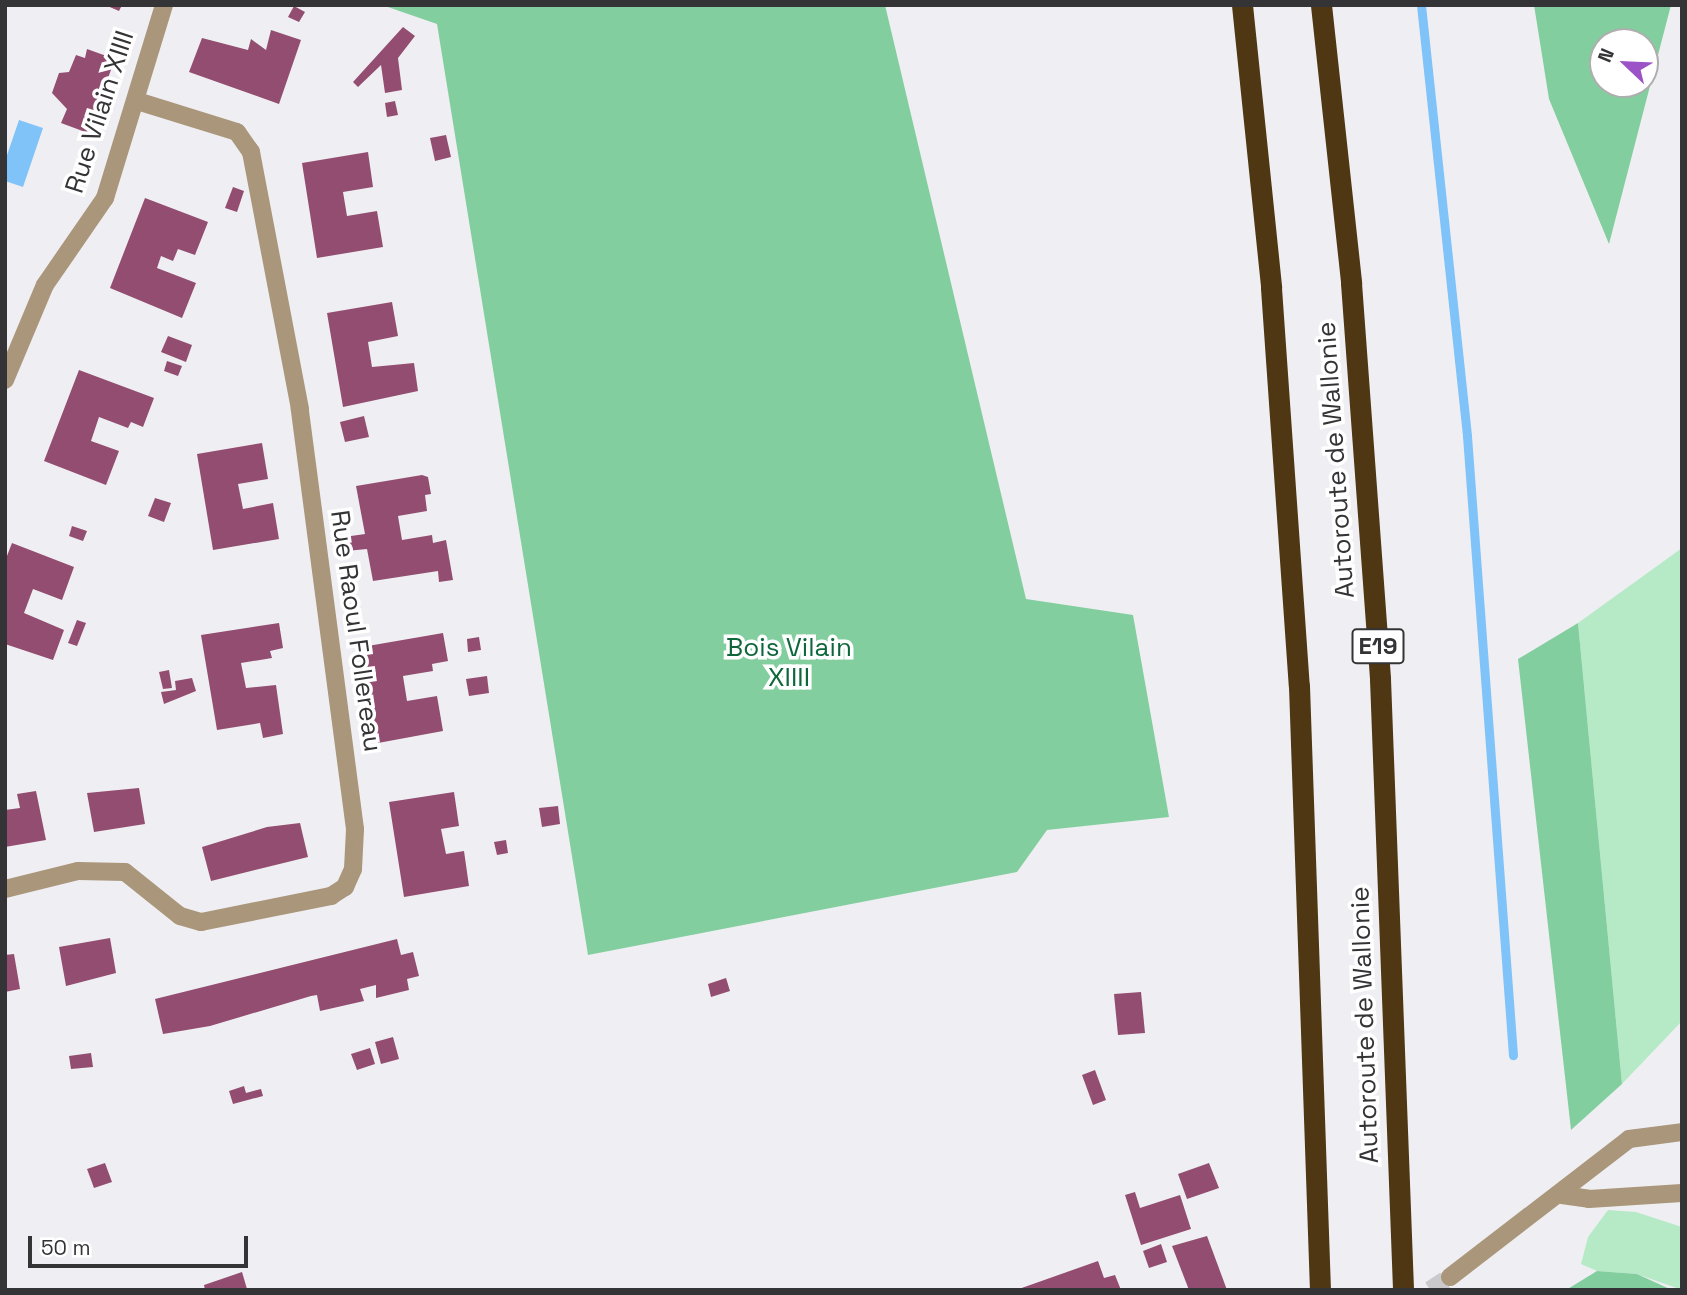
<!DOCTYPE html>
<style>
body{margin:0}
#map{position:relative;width:1687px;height:1295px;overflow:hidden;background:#efeff3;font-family:"Space Grotesk",sans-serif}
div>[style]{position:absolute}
.green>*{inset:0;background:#b6eac7}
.forest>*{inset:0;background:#83ce9e}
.water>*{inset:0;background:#80c3f8}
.stream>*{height:9px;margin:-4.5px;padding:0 4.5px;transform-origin:4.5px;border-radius:4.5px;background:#80c3f8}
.building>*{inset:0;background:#924d70}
.minor-tunnel>*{height:18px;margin-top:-9px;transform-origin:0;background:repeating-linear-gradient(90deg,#cacacd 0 18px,transparent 0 27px)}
.minor>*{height:18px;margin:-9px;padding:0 9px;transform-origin:9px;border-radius:9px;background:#aa967a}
.highway>*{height:21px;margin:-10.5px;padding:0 10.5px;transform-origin:10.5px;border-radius:10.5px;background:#4e3712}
span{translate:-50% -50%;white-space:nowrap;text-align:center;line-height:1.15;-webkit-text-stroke:7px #fff;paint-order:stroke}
.shield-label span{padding:2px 5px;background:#fff;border:2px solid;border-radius:5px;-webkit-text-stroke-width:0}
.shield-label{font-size:24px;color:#343436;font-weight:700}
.street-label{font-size:26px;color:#343436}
.park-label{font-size:26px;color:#0e673b}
.frame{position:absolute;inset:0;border:7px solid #343436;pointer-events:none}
.north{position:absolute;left:1589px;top:28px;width:70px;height:70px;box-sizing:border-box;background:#fff;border:2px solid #aeaeaf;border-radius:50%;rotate:293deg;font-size:19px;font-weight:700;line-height:28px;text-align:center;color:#343436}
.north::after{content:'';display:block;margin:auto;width:24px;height:32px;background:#9b53c7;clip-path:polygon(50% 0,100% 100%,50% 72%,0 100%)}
.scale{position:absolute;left:28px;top:1236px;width:220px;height:32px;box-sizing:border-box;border:4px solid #343436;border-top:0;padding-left:9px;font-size:21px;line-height:24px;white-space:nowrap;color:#343436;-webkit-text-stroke:5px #fff;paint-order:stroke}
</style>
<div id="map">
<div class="green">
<div style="clip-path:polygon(1682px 548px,1682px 1021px,1622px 1084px,1578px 623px)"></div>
<div style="clip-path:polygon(1608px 1210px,1636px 1212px,1682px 1227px,1682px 1290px,1637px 1274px,1597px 1271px,1581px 1264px,1588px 1237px)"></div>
</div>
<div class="forest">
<div style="clip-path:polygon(382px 5px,885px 5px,1026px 599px,1133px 615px,1169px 817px,1047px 830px,1017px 872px,588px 955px,437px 24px)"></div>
<div style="clip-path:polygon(evenodd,1534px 5px,1671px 5px,1609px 244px,1549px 99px,1534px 5px,1603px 42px,1645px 42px,1645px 84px,1603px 84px,1603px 42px)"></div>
<div style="clip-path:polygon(1578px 623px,1622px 1084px,1571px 1130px,1518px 659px)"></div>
<div style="clip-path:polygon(1597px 1271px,1637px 1274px,1672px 1290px,1566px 1290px)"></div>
</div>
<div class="water">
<div style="clip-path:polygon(19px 120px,43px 128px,23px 187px,5px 181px,5px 161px)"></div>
</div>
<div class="stream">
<div style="left:1421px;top:5px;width:433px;rotate:83.9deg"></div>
<div style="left:1467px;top:436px;width:621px;rotate:85.75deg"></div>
</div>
<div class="building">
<div style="clip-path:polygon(105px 5px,122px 5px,119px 11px)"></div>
<div style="clip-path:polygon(294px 6px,305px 12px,299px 22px,288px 17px)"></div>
<div style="clip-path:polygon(403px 27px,415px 36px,398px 58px,402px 90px,385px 93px,381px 65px,358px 87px,353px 82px)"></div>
<div style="clip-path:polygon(271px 30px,301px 40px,279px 104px,189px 72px,202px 38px,248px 50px,251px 39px,266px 50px)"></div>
<div style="clip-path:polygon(87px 49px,112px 58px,112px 67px,88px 133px,61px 123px,67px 109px,52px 93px,59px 73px,69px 72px,76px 55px,85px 58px)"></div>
<div style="clip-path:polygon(395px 101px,398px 115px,387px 117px,385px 103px)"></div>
<div style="clip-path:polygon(446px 135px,451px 157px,435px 161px,430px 138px)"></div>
<div style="clip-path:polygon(368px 152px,373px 187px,343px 192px,347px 216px,377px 211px,383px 247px,317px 258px,302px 163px)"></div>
<div style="clip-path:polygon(233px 187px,244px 191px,237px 212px,225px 208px)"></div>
<div style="clip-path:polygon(145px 198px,208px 222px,195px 255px,178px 249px,173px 261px,161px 256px,157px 268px,196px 283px,182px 318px,110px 288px)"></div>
<div style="clip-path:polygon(392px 302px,398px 336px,368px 342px,372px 367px,414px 363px,418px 391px,343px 407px,327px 313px)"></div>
<div style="clip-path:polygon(168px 336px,192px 345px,186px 362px,161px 352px)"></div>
<div style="clip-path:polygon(167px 361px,182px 366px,178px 376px,164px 371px)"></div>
<div style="clip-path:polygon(79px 370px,154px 398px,143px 427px,131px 422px,128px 428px,99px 417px,91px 441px,119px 451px,106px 485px,44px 461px)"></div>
<div style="clip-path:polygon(364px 416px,369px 437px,345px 442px,340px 422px)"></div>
<div style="clip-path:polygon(262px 443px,268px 479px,238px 484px,243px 509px,273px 503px,279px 539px,213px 550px,197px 454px)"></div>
<div style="clip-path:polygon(422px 475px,428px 477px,431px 494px,425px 495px,427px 511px,398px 516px,402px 540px,432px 535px,433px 543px,446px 540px,453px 580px,439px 582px,438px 571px,373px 581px,367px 549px,346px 551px,344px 537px,365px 534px,356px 486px)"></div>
<div style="clip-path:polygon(155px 498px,171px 503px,164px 522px,148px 516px)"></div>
<div style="clip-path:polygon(72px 526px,87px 531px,83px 541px,69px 536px)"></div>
<div style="clip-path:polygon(12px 543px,74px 567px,62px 600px,33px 589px,24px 613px,64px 630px,53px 660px,5px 644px,5px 561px)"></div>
<div style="clip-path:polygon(77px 620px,86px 623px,77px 646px,68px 643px)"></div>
<div style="clip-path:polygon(279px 623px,283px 648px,270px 651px,272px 658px,241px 663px,246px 688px,276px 685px,283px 734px,263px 738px,260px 723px,217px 730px,201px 635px)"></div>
<div style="clip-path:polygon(443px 633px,448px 661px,432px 664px,433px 671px,403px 676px,407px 701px,437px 696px,443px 731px,378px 743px,362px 647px)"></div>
<div style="clip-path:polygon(479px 637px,481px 650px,468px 652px,467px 639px)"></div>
<div style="clip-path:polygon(169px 670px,172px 688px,163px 689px,159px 672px)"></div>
<div style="clip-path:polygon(487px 676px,489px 693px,469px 696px,466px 679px)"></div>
<div style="clip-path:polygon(192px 678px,196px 691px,164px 704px,161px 692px,176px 690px,175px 681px)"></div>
<div style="clip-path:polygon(139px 788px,145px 824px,94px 832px,87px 793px)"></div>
<div style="clip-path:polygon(36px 791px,46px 840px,5px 847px,5px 810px,20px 808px,17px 794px)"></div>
<div style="clip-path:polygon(454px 792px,459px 826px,441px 829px,446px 854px,464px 851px,469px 886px,404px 897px,389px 802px)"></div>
<div style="clip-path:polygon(558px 806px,560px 824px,542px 827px,539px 808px)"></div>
<div style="clip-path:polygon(300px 823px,308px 857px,211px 881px,202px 847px,267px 827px)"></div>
<div style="clip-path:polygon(506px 840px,508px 853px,497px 855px,494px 842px)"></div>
<div style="clip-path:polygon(110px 938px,116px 973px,66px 986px,59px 947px)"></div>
<div style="clip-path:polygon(397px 939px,401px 955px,413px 952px,419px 976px,407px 979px,409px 990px,376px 998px,376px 985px,360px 989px,364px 1001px,320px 1011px,317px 995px,311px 996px,210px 1026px,163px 1034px,155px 999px)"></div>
<div style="clip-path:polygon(14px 954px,20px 989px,5px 992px,5px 955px)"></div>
<div style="clip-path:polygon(726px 978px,730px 991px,711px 997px,708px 984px)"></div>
<div style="clip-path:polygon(1141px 992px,1145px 1033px,1118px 1035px,1114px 994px)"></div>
<div style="clip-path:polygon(393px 1037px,399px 1059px,381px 1064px,375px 1042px)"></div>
<div style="clip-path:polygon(370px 1048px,375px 1064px,357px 1070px,351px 1054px)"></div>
<div style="clip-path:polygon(91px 1053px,93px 1067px,71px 1069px,69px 1056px)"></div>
<div style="clip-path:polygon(1095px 1070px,1106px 1100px,1093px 1105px,1082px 1075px)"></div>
<div style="clip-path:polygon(244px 1086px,246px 1093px,261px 1089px,263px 1096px,233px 1104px,229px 1091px)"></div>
<div style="clip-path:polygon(105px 1163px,112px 1182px,94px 1188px,87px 1169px)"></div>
<div style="clip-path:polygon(1209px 1163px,1219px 1188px,1187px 1199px,1178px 1174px)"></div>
<div style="clip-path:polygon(1135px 1192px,1140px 1208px,1180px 1195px,1191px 1229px,1141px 1245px,1125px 1195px)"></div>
<div style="clip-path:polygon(1207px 1236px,1227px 1290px,1189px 1290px,1172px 1246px)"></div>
<div style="clip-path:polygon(1161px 1244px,1167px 1262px,1149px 1268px,1143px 1251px)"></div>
<div style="clip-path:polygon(1098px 1261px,1104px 1278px,1115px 1275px,1121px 1290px,1016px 1290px)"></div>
<div style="clip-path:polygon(242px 1272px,247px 1289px,205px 1290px,204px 1285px)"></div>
</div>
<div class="minor-tunnel">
<div style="left:1430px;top:1290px;width:24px;rotate:-33deg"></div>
</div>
<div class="minor">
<div style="left:5px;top:380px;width:103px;rotate:-67.2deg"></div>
<div style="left:45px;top:285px;width:106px;rotate:-55.4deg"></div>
<div style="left:105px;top:198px;width:202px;rotate:-73deg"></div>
<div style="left:5px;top:889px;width:75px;rotate:-13.9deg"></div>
<div style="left:78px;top:871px;width:47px;rotate:1.2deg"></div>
<div style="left:125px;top:872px;width:70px;rotate:38.7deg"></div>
<div style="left:180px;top:916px;width:22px;rotate:16deg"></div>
<div style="left:201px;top:922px;width:133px;rotate:-11.3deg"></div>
<div style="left:331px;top:896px;width:17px;rotate:-33deg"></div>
<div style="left:345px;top:887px;width:20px;rotate:-66deg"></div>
<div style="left:353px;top:869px;width:40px;rotate:-87.1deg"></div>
<div style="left:355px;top:829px;width:424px;rotate:-97.5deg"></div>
<div style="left:300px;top:409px;width:262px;rotate:-100.8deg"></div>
<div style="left:251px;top:152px;width:24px;rotate:-125deg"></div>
<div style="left:237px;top:132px;width:105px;rotate:-162.8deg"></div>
<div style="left:1562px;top:1195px;width:27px;rotate:8deg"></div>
<div style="left:1589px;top:1199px;width:93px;rotate:-3.7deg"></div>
<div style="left:1450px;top:1277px;width:226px;rotate:-37.6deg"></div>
<div style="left:1629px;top:1139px;width:53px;rotate:-7.5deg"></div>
</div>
<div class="highway">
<div style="left:1242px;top:5px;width:284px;rotate:84.1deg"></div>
<div style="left:1271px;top:288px;width:399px;rotate:86deg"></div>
<div style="left:1299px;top:686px;width:604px;rotate:88.01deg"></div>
<div style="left:1321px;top:5px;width:280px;rotate:83.8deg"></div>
<div style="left:1351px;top:283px;width:397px;rotate:85.8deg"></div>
<div style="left:1380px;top:679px;width:611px;rotate:87.84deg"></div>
</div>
<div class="shield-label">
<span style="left:1378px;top:646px">E19</span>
</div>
<div class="street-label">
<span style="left:100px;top:112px;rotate:-72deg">Rue Vilain XIIII</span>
<span style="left:1336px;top:460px;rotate:-94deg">Autoroute de Wallonie</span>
<span style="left:356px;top:631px;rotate:82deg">Rue Raoul Follereau</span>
<span style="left:1365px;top:1025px;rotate:-92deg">Autoroute de Wallonie</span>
</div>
<div class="park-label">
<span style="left:789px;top:663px">Bois Vilain<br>XIIII</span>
</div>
<div class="frame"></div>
<div class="north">N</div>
<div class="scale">50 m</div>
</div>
